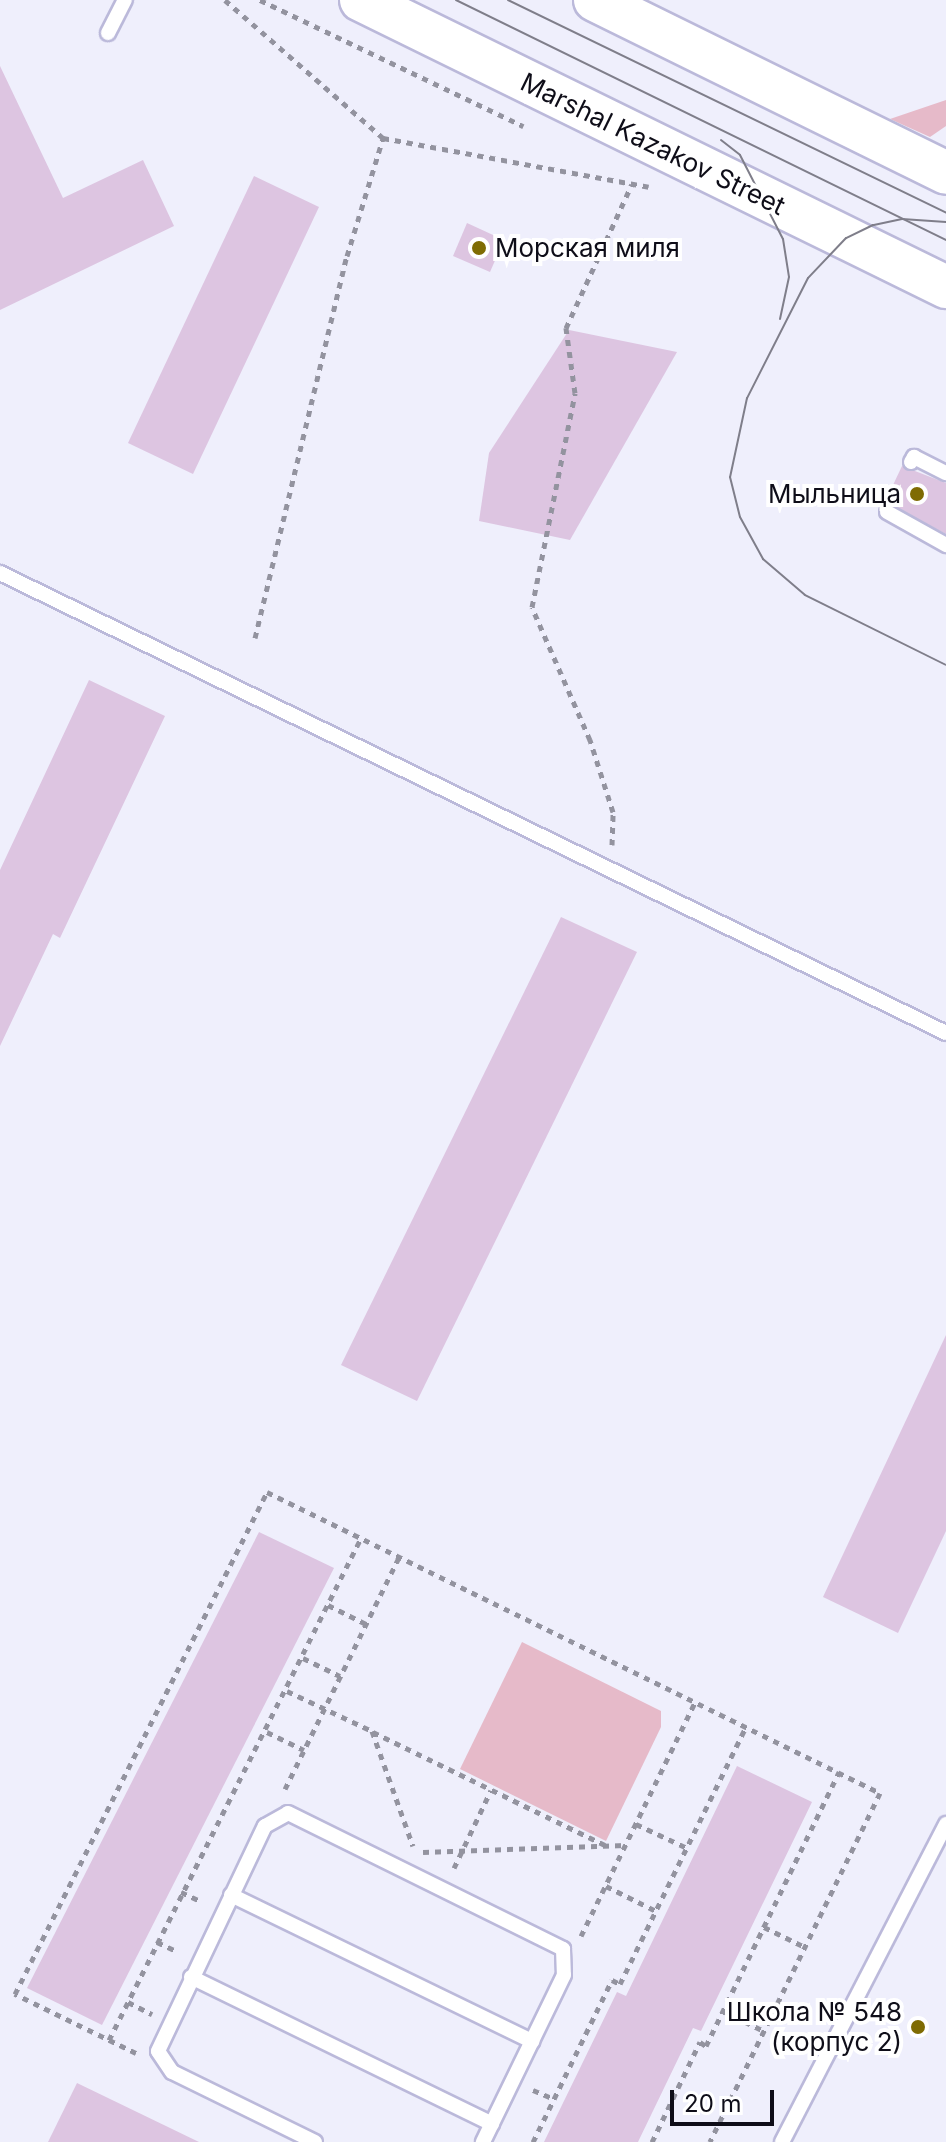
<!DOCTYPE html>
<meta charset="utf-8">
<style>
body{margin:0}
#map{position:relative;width:946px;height:2142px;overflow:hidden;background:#efeffc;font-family:Inter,sans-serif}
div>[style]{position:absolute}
.green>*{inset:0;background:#e6bac9}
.building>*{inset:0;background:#ddc5e1}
.path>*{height:5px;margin-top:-2.5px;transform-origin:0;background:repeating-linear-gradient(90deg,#93939f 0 6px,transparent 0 12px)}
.roads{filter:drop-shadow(2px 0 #bbb9da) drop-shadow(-2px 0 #bbb9da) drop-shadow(0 2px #bbb9da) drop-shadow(0 -2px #bbb9da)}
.lane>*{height:14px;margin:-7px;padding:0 7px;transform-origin:7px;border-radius:7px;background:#fff}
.secondary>*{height:42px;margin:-21px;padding:0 21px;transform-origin:21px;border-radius:21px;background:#fff}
.tram>*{height:2px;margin:-1px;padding:0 1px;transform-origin:1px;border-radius:1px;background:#7f7e8a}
.dots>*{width:22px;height:22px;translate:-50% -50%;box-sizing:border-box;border:4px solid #fff;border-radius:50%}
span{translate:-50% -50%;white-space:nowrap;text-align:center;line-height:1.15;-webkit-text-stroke:8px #fff;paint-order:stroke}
.street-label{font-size:26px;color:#0e0d18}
.poi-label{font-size:26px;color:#0e0d18}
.left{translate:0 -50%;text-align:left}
.right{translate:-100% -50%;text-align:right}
.scale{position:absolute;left:670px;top:2090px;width:104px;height:36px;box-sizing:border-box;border:4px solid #0e0d18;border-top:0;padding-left:10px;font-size:24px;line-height:28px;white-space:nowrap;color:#0e0d18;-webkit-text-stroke:6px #fff;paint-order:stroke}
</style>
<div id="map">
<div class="green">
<div style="clip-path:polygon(946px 100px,946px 126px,930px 137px,890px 119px)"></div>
<div style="clip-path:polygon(522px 1642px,661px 1711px,661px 1727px,606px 1841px,460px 1769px)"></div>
</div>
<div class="building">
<div style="clip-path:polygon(0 66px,63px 198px,143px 160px,174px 226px,0 310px)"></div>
<div style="clip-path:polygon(254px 176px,319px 207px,193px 474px,128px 443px)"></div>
<div style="clip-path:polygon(467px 223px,504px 240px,490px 272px,453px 256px)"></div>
<div style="clip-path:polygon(569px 330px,677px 352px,570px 540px,479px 521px,489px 453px)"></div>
<div style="clip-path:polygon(902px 466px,946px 483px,946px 534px,885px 502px)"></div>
<div style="clip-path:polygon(89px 680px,165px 716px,60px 938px,53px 934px,0 1046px,0 870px)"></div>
<div style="clip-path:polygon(561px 917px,637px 952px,417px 1401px,341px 1365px)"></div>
<div style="clip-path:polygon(946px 1335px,946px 1531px,898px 1633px,823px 1597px)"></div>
<div style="clip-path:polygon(259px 1532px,334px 1568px,102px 2025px,27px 1988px)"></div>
<div style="clip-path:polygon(737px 1766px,812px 1802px,701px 2031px,693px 2028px,638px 2142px,544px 2142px,617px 1992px,626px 1996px)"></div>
<div style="clip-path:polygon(77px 2083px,199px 2142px,48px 2142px)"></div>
</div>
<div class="path">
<div style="left:225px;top:0;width:210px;rotate:41.1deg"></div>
<div style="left:383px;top:138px;width:270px;rotate:10.4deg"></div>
<div style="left:260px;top:0;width:292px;rotate:25.6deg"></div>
<div style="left:255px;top:638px;width:393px;rotate:-76.5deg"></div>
<div style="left:347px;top:256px;width:123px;rotate:-73deg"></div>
<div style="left:612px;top:845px;width:33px;rotate:-88deg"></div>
<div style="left:613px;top:812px;width:76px;rotate:-107.7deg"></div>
<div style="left:590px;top:740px;width:145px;rotate:-113.6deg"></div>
<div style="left:532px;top:607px;width:218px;rotate:-78.6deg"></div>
<div style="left:575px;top:393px;width:66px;rotate:-97.9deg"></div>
<div style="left:566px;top:328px;width:158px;rotate:-65.4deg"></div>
<div style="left:328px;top:1605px;width:42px;rotate:26.6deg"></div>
<div style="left:303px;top:1658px;width:41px;rotate:25.9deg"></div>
<div style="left:287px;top:1691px;width:94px;rotate:25.2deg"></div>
<div style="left:372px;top:1731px;width:122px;rotate:70.4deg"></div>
<div style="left:267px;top:1732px;width:41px;rotate:25.9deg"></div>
<div style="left:373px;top:1732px;width:258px;rotate:26deg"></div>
<div style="left:285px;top:1789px;width:258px;rotate:-63.8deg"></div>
<div style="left:636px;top:1824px;width:56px;rotate:25.2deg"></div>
<div style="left:423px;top:1852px;width:203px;rotate:-2deg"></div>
<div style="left:454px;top:1868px;width:86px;rotate:-64.6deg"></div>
<div style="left:606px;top:1886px;width:56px;rotate:26.6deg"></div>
<div style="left:181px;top:1892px;width:23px;rotate:25deg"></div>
<div style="left:764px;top:1927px;width:46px;rotate:26deg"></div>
<div style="left:581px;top:1936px;width:260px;rotate:-64deg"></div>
<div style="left:157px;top:1942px;width:23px;rotate:25deg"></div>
<div style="left:128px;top:2002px;width:27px;rotate:27deg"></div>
<div style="left:723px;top:2011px;width:46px;rotate:26deg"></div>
<div style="left:109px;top:2040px;width:562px;rotate:-63.34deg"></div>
<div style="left:136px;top:2053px;width:135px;rotate:-154deg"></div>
<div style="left:15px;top:1994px;width:562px;rotate:-63.34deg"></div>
<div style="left:267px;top:1492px;width:683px;rotate:26.15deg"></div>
<div style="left:880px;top:1793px;width:388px;rotate:116deg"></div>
<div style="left:533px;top:2090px;width:23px;rotate:23deg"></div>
<div style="left:533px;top:2142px;width:180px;rotate:-64deg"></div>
<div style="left:612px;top:1980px;width:9px;rotate:27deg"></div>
<div style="left:620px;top:1984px;width:286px;rotate:-63.9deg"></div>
<div style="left:652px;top:2142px;width:111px;rotate:-64.4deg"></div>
<div style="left:700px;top:2042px;width:7px;rotate:34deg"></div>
<div style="left:706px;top:2046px;width:305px;rotate:-64.1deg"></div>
</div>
<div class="roads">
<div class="lane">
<div style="left:108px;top:33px;width:37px;rotate:-63deg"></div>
<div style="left:911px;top:462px;width:6px;rotate:-59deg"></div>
<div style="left:914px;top:457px;width:36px;rotate:27deg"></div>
<div style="left:887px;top:512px;width:68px;rotate:29.2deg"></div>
<div style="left:0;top:573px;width:1052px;rotate:25.93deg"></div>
<div style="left:231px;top:1895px;width:335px;rotate:25.9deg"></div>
<div style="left:191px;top:1977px;width:335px;rotate:26deg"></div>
<div style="left:315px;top:2142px;width:159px;rotate:-153.9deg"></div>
<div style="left:172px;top:2072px;width:25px;rotate:-124deg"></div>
<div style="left:158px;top:2051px;width:249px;rotate:-64.6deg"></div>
<div style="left:265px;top:1826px;width:26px;rotate:-29deg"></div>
<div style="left:288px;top:1813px;width:307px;rotate:26.3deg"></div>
<div style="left:563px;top:1949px;width:26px;rotate:88deg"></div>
<div style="left:564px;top:1975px;width:186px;rotate:115.9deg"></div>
<div style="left:782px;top:2142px;width:358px;rotate:-62.7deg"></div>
</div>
<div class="secondary">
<div style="left:361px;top:0;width:652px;rotate:26.13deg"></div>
<div style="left:595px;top:0;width:391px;rotate:26.2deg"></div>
</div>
</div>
<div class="tram">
<div style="left:456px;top:0;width:546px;rotate:26.1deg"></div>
<div style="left:508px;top:0;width:487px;rotate:25.9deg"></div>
<div style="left:721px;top:140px;width:24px;rotate:38deg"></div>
<div style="left:740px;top:155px;width:94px;rotate:62.9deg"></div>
<div style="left:783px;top:239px;width:38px;rotate:81deg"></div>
<div style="left:789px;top:277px;width:43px;rotate:102.1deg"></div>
<div style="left:946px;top:222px;width:44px;rotate:-176.1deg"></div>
<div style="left:902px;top:219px;width:30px;rotate:168deg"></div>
<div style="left:873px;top:225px;width:30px;rotate:154deg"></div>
<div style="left:846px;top:238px;width:55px;rotate:133.5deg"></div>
<div style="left:808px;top:278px;width:135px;rotate:116.9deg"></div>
<div style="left:747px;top:398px;width:81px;rotate:102.1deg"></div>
<div style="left:730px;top:477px;width:41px;rotate:76deg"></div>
<div style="left:740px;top:517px;width:48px;rotate:61.3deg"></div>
<div style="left:763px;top:559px;width:55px;rotate:40.6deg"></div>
<div style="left:805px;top:595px;width:157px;rotate:26.4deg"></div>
</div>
<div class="dots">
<div style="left:479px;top:248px;background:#7f6b03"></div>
<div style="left:917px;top:494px;background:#7f6b03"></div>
<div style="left:918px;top:2027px;background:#7f6b03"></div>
</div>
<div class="street-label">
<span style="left:653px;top:144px;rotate:26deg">Marshal Kazakov Street</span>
</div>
<div class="poi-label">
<span class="left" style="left:495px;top:248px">Морская миля</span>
<span class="right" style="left:901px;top:494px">Мыльница</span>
<span class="right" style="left:902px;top:2027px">Школа № 548<br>(корпус 2)</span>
</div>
<div class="scale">20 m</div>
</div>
